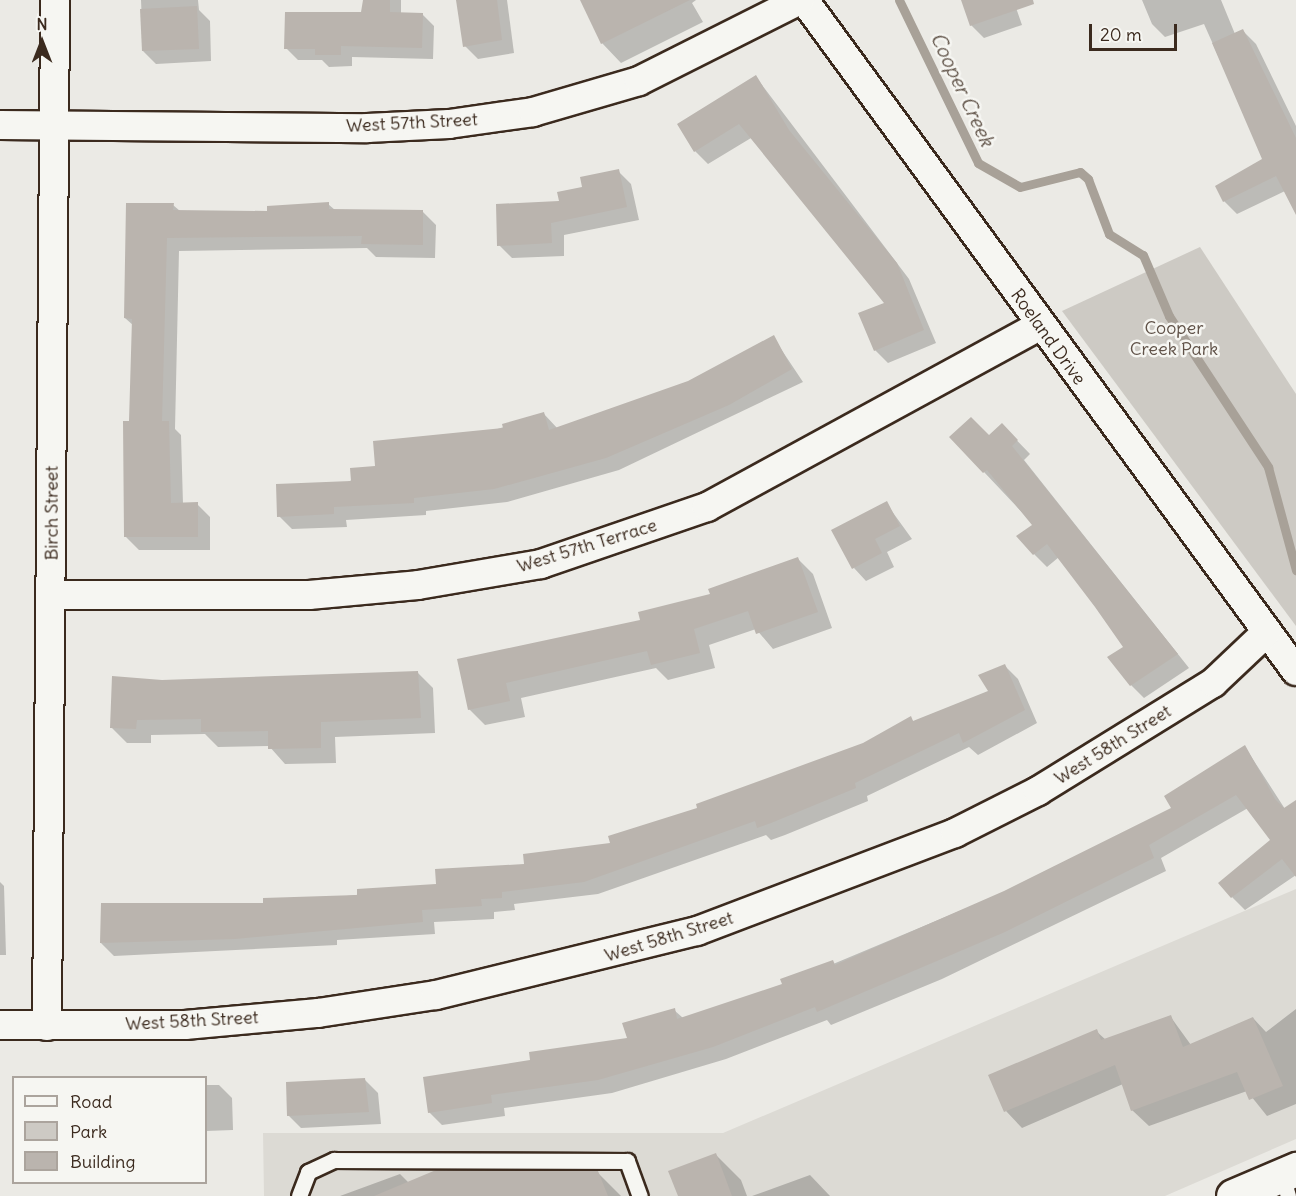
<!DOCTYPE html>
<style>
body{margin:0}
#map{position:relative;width:1296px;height:1196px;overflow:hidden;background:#ebeae5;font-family:Delius,sans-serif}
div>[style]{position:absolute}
.built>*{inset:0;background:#dcdad4}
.green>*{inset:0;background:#cdcac4}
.shadow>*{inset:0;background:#0003}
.stream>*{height:9px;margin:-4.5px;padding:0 4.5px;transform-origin:4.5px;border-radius:4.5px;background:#a8a198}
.building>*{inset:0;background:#bab4ae}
.roads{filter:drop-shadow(2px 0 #3b2a1e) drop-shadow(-2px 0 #3b2a1e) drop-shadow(0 2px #3b2a1e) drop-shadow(0 -2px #3b2a1e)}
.lane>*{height:15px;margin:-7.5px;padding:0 7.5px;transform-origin:7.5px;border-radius:7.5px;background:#f6f6f2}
.street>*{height:28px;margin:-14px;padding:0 14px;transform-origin:14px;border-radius:14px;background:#f6f6f2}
.secondary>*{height:33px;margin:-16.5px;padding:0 16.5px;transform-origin:16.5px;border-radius:16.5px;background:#f6f6f2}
span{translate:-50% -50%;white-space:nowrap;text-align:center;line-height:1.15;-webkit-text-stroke:5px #f6f6f2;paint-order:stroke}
.street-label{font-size:18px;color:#3b2a1e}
.park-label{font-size:18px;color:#605248}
.water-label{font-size:20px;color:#615449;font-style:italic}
.legend{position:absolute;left:12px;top:1076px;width:195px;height:108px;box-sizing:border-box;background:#f6f6f2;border:2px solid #aba49d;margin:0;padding:8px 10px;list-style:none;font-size:18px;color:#3b2a1e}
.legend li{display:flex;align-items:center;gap:12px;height:30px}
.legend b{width:30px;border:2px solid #aba49d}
.north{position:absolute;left:12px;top:12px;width:60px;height:60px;-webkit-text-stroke:4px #f6f6f2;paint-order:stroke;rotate:0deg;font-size:16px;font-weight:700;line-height:24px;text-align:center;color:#3b2a1e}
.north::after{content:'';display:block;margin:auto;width:21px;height:27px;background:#3b2a1e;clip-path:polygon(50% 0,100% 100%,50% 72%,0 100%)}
.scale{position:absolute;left:1089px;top:24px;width:88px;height:27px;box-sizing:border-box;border:3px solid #3b2a1e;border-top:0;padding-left:8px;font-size:18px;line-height:21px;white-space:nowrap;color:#3b2a1e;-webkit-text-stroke:4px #f6f6f2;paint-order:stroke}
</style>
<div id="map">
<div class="built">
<div style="clip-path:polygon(1296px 889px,1296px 1139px,1165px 1196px,264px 1196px,263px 1133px,723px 1133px)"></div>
</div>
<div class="green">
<div style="clip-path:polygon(1200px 247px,1296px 394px,1296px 626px,1062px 311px)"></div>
</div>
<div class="shadow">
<div style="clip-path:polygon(141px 0,198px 0,199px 10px,210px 21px,211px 61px,156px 64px,143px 51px)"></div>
<div style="clip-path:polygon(365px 0,401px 0,401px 14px,422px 14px,434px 26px,433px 59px,352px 57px,352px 66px,329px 67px,322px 60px,298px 60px,286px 48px,365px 13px)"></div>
<div style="clip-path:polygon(458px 0,507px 0,514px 53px,478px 59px,465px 46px)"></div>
<div style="clip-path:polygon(582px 0,696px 0,692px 3px,703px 22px,621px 63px,602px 43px)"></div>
<div style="clip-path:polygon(962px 0,1030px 0,1015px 5px,1022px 25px,984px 38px,971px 25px)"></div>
<div style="clip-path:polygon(1142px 0,1221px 0,1235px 34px,1243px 31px,1256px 44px,1296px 126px,1296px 212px,1285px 191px,1237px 214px,1224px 201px,1217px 187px,1264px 159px,1204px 24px,1165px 37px,1152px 24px)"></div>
<div style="clip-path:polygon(756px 77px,909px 279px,936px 343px,888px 363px,875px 350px,887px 303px,751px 138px,708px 164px,695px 151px)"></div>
<div style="clip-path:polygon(618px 171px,631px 184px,639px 220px,564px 235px,564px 256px,512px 258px,499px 245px)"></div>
<div style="clip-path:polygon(328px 204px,335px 210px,423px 212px,436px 225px,435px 258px,376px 257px,367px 248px,179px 251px,175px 429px,181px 435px,183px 504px,197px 504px,210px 517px,210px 550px,139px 550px,126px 537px,134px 326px,125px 318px,173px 205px,180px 211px,268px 212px)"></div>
<div style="clip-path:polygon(773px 337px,803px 382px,619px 470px,507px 502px,426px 511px,426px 515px,346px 520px,347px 527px,292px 529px,279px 516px,376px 468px,544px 414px,558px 429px,688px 382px)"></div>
<div style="clip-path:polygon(1002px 425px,1030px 454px,1024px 460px,1189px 668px,1144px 698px,1131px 685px,1125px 647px,1059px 557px,1047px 567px,1034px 554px,1034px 525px,984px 472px,989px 437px)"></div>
<div style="clip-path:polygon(886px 503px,912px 539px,887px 552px,894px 567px,866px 581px,854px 568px)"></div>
<div style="clip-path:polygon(798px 559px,813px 574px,832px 628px,773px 649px,756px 629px,709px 645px,715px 668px,668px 680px,656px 668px,521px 698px,525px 717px,485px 725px,469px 709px,459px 660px,642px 622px)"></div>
<div style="clip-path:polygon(1005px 666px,1018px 679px,1037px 723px,978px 755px,969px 747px,867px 796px,868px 801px,785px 835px,771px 840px,766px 835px,598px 894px,514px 904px,515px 910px,494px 912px,494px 919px,434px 922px,435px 934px,337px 940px,337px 945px,114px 956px,101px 943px,265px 905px,437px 886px,612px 844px,864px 744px,910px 718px,914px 722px,990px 691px)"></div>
<div style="clip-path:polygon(418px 673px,433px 688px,435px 733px,335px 737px,336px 763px,285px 764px,269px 746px,218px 747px,205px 734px,151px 735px,151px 743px,127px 743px,112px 728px,162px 681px)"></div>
<div style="clip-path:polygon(1245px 747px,1285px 809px,1296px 810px,1296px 875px,1245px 910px,1232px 897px,1272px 840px,1248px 808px,1161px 858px,1166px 871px,942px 979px,831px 1025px,827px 1020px,726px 1059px,612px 1093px,504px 1108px,505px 1116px,442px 1125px,429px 1112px,532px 1062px,629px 1040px,674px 1010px,683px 1018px,783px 985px,1005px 892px,1173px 809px)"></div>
<div style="clip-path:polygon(0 882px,4px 886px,6px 955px,0 955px)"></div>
<div style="clip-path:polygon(1296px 1009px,1296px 1104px,1267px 1116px,1247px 1091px,1149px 1126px,1132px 1110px,1123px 1084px,1022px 1128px,1006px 1111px,1096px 1031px,1106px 1040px,1170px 1016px,1191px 1045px,1253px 1018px,1266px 1032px)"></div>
<div style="clip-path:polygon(365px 1080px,378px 1093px,381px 1124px,301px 1128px,288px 1115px)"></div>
<div style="clip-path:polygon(206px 1085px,219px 1085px,232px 1098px,233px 1130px,206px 1131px)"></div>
<div style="clip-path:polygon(716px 1155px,741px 1180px,747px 1196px,679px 1196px)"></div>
<div style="clip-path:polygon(597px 1172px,621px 1196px,340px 1196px,400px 1174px,408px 1182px)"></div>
<div style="clip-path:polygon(810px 1175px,830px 1196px,752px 1196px)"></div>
</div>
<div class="stream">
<div style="left:899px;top:0;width:181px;rotate:64.1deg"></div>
<div style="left:978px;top:163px;width:48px;rotate:29.7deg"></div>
<div style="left:1020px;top:187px;width:62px;rotate:-14deg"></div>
<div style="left:1080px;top:172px;width:11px;rotate:41deg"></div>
<div style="left:1088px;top:179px;width:59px;rotate:69.1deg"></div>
<div style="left:1109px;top:234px;width:40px;rotate:32deg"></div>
<div style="left:1143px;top:255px;width:66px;rotate:66.9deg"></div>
<div style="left:1169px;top:316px;width:181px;rotate:56.7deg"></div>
<div style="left:1268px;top:467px;width:107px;rotate:74.8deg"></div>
</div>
<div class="building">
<div style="clip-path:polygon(363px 0,390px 0,390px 12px,423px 13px,422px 48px,341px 46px,341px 55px,315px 55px,315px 49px,284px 49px,285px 12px,361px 12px)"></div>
<div style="clip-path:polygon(456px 0,497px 0,502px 40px,463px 47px)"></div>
<div style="clip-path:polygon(580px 0,690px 0,601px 44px)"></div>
<div style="clip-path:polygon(961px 0,1033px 0,1034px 4px,970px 26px)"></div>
<div style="clip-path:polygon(197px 6px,199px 49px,142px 51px,140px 9px)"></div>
<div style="clip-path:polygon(1243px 29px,1296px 138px,1296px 215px,1276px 176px,1223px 202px,1215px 186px,1262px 159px,1212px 43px)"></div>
<div style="clip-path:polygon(756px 75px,789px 130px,897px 263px,924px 330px,874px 351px,858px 313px,884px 303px,739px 124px,694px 152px,677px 124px)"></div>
<div style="clip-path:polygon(619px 169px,627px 207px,551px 223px,552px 243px,497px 246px,496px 204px,559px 201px,557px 192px,582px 187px,580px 177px)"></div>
<div style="clip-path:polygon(329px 202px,329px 209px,423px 210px,423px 245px,361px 244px,362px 236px,167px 238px,162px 421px,169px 421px,171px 503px,198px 502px,198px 537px,124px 537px,123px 421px,129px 421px,132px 319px,124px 318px,126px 203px,174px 203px,173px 210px,267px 211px,267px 206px)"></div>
<div style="clip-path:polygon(774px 335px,792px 369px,729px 405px,606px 458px,494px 489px,414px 498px,414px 503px,334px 507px,334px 514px,277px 517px,276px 484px,351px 481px,350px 468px,375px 466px,373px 441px,503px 428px,502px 424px,544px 412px,549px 430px,688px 381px)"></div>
<div style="clip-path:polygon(971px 417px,989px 435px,1002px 423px,1018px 440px,1012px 446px,1178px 654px,1130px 686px,1107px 657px,1123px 647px,1095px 607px,1047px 544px,1033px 555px,1016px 536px,1032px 525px,987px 470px,983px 473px,949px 437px)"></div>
<div style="clip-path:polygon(887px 501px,900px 526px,875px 539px,882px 553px,852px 569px,831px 530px)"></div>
<div style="clip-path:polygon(798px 557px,818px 612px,756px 634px,748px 611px,694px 629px,700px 653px,651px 665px,647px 651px,506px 683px,510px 701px,468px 710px,457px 659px,640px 620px,638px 612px,710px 594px,708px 589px)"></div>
<div style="clip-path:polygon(1005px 664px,1025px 710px,963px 743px,959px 733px,855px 783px,856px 788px,771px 823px,757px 828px,755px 821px,584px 882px,502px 892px,502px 898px,481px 899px,482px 906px,422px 910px,423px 922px,235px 939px,100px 943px,101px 903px,263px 903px,263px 898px,357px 895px,357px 889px,436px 884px,435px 869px,524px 864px,523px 854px,610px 843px,608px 836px,697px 808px,696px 804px,863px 743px,911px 716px,913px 721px,988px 691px,978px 675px)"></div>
<div style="clip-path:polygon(418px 671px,421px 718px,321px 722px,321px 748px,268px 749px,268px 731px,201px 732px,201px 719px,137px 720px,136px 729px,110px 728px,112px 676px,162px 680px)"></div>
<div style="clip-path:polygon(1245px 745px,1275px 799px,1284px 808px,1296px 800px,1296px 877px,1282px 859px,1231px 898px,1218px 883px,1270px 840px,1236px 795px,1149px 845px,1154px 858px,1005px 932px,817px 1012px,815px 1007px,713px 1047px,598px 1080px,491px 1095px,492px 1103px,428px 1113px,423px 1077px,530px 1060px,529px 1052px,627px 1038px,622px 1023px,675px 1008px,677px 1019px,782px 984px,780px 979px,833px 960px,835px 965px,1004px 891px,1171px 808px,1164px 796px)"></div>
<div style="clip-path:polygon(1171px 1015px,1183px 1047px,1253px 1017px,1283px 1086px,1249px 1100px,1237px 1072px,1131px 1111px,1115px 1065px,1004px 1112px,988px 1075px,1097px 1029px,1101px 1040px)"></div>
<div style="clip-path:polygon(365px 1078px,369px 1112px,287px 1116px,286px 1082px)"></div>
<div style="clip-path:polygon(716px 1153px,732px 1196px,678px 1196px,668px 1171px)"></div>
<div style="clip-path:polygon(436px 1170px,598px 1171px,608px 1196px,374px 1196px)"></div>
</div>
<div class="roads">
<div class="lane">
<div style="left:1282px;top:1175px;width:22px;rotate:74deg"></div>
<div style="left:299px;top:1196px;width:26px;rotate:-69deg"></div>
<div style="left:308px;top:1172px;width:29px;rotate:-25deg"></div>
<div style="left:334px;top:1160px;width:293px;rotate:0.2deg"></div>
<div style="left:627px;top:1161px;width:37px;rotate:70deg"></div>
</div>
<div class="street">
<div style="left:804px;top:0;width:832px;rotate:53.75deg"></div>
<div style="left:0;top:125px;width:367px;rotate:0.5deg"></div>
<div style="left:367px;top:128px;width:82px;rotate:-2.8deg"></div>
<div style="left:449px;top:124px;width:85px;rotate:-8.1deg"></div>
<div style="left:533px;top:112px;width:110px;rotate:-16.3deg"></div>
<div style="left:639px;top:81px;width:180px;rotate:-26.7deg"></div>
<div style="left:52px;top:595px;width:257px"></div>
<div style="left:309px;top:595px;width:109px;rotate:-5.2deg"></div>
<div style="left:418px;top:585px;width:125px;rotate:-9.7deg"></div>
<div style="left:541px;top:564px;width:176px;rotate:-19deg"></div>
<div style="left:707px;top:507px;width:378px;rotate:-28.6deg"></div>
<div style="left:0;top:1025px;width:185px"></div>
<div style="left:185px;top:1025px;width:134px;rotate:-5.2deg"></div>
<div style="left:318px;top:1013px;width:119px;rotate:-8.7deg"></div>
<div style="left:436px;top:995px;width:269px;rotate:-13.8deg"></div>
<div style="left:697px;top:931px;width:276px;rotate:-20.8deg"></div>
<div style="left:955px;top:833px;width:93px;rotate:-26.8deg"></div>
<div style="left:1038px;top:791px;width:206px;rotate:-31.7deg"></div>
<div style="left:1213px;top:683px;width:74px;rotate:-43.4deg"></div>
<div style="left:47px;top:1026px;width:1026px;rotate:-89.55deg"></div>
</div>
<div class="secondary">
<div style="left:1233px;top:1196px;width:69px;rotate:-23.2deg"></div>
</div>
</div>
<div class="street-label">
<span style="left:412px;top:123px;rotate:-3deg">West 57th Street</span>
<span style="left:1048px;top:337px;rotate:54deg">Roeland Drive</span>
<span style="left:52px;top:513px;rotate:-90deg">Birch Street</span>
<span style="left:587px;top:546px;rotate:-17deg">West 57th Terrace</span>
<span style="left:1113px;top:745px;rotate:-32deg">West 58th Street</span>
<span style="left:669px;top:937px;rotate:-17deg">West 58th Street</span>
<span style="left:192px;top:1021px;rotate:-3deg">West 58th Street</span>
</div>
<div class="park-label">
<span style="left:1174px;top:339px">Cooper<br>Creek Park</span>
</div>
<div class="water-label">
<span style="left:963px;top:89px;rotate:65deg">Cooper Creek</span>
</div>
<ul class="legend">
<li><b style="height:8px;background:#f6f6f2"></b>Road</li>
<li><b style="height:16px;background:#cdcac4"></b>Park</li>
<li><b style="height:16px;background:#bab4ae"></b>Building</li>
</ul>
<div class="north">N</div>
<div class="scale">20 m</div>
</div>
